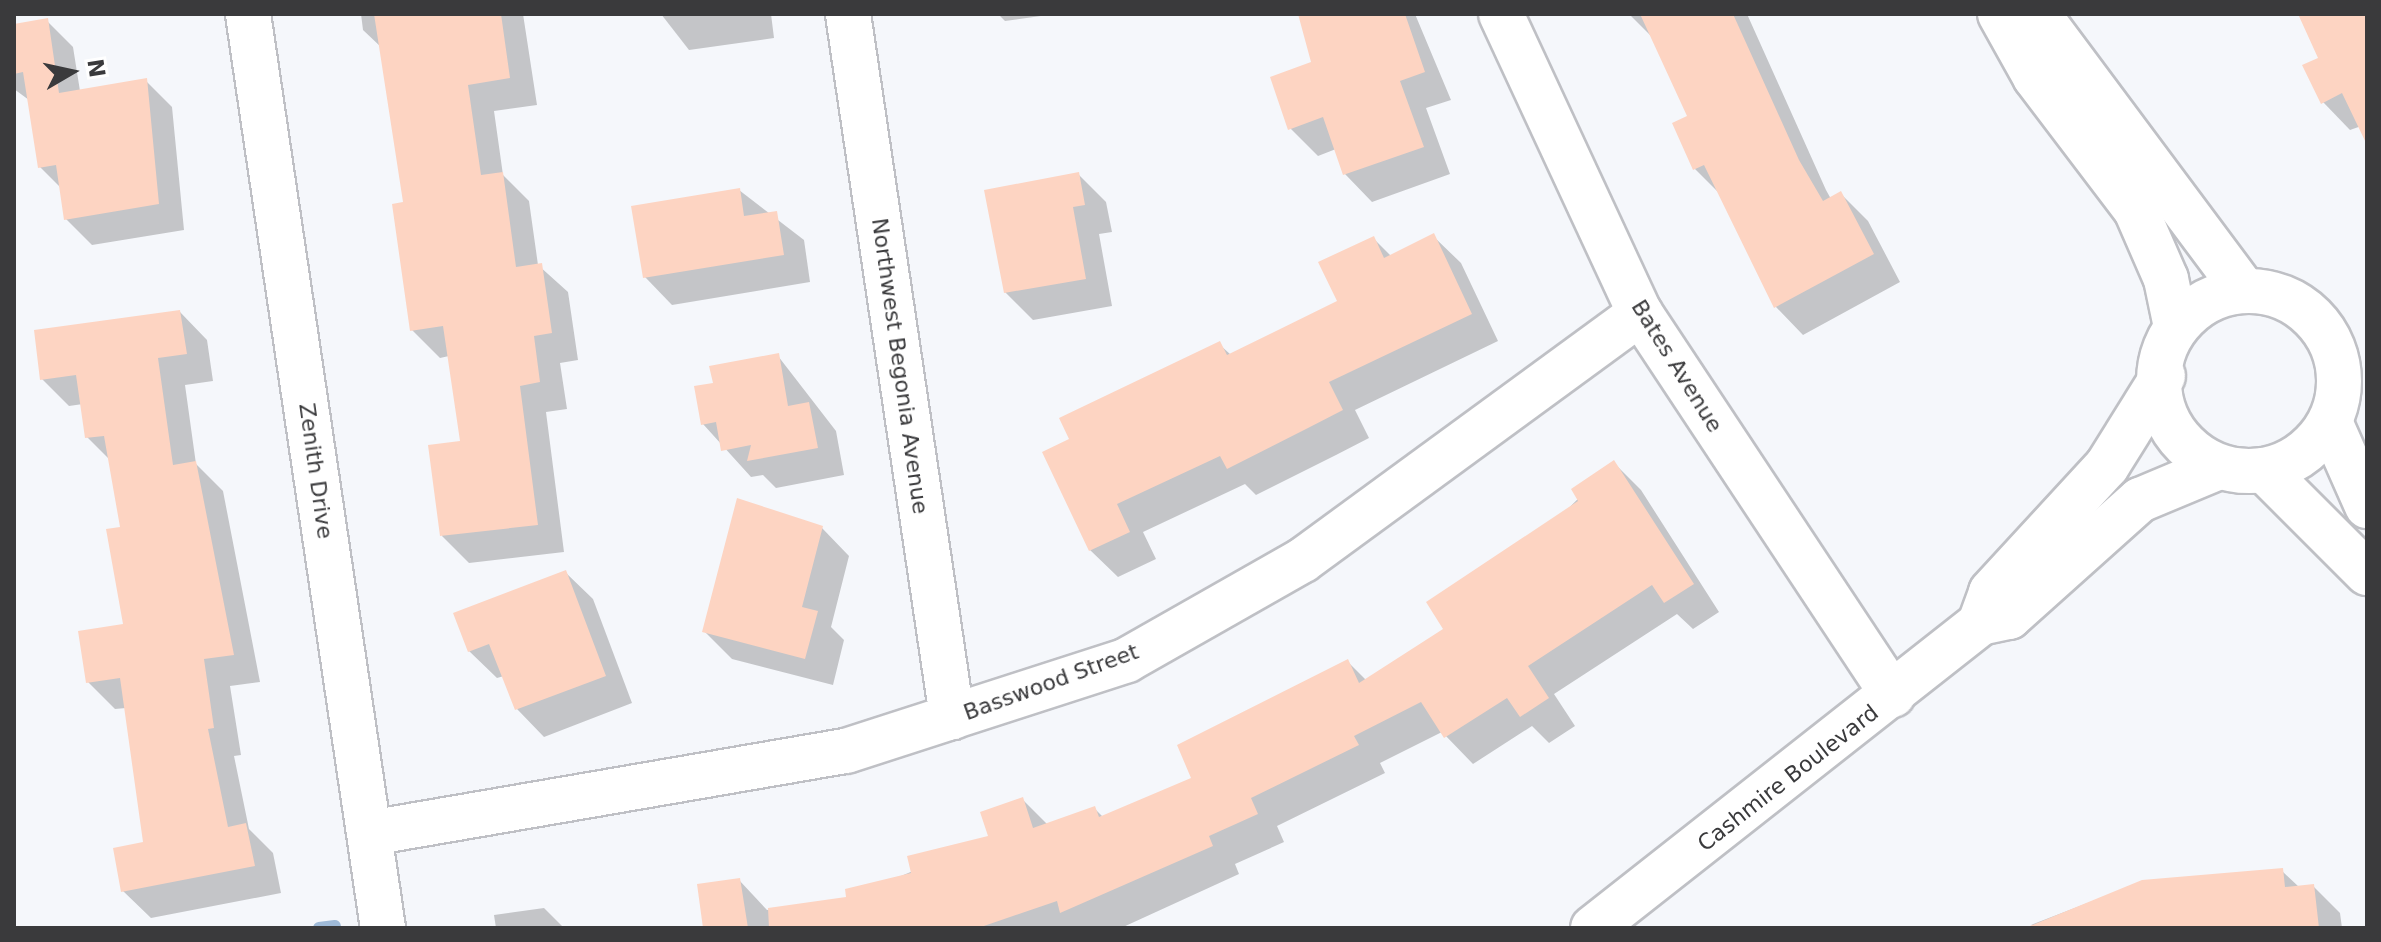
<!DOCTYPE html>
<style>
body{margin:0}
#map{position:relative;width:2381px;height:942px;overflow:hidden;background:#f5f7fb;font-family:"DejaVu Sans",sans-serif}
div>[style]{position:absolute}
.shadow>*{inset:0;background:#0003}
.stream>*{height:12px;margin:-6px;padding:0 6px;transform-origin:6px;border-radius:6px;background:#9fbad8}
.building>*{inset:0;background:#fdd4c2}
.roads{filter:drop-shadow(2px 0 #bfc0c5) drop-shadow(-2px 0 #bfc0c5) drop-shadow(0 2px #bfc0c5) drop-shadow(0 -2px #bfc0c5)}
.minor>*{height:44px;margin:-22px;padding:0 22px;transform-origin:22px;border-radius:22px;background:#fff}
.minor>.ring{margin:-22px;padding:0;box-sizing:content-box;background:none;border:44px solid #fff;border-radius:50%}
span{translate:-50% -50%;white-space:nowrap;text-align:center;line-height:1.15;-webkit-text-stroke:6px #fff;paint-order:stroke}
.street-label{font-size:22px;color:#3a3a3c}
.frame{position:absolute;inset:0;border:16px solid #3a3a3c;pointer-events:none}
.north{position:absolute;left:32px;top:32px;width:80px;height:80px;-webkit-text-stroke:6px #fff;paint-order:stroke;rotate:81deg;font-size:22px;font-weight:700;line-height:32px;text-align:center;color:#3a3a3c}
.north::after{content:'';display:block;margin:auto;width:28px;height:36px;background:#3a3a3c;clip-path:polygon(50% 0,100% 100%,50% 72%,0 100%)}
</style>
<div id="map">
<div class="shadow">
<div style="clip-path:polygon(361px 14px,523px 14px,537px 105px,494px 111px,503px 175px,529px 201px,538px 265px,568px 292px,578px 360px,560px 363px,567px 409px,546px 412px,564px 552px,469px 563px,442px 536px,462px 443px,449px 356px,440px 358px,412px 330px,406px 204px,382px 48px,363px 30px)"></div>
<div style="clip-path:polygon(661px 14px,771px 14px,774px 38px,689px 50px)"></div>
<div style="clip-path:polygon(998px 14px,1055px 14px,1005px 21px)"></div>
<div style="clip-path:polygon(1300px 14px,1415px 14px,1451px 100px,1426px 108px,1450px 174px,1372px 202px,1345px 174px,1336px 149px,1318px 156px,1290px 128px,1313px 64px)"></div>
<div style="clip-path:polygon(1629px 14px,1747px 14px,1826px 190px,1831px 199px,1840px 193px,1868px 221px,1900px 282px,1803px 335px,1776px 307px,1720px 194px,1695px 169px,1689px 117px,1654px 39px)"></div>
<div style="clip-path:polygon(2320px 14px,2367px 14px,2367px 124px,2350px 130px,2323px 102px)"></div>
<div style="clip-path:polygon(47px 21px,73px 47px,80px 91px,146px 81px,172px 107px,184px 230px,92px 245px,66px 219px,62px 189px,40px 167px,29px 100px,14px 89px,14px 26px)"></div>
<div style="clip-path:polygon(1078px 174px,1106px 202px,1112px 232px,1099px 234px,1112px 306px,1033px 320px,1005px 292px)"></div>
<div style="clip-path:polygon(739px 190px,804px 240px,810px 282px,672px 305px,645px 277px)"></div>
<div style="clip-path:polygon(1433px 236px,1461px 263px,1498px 341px,1355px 410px,1369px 438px,1336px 455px,1256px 495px,1245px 484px,1143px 532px,1156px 559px,1118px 577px,1090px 550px,1071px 440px,1219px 344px,1231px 355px,1339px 302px,1373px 238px,1391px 256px)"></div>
<div style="clip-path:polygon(180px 312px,207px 340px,213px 381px,185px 385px,196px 464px,223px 491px,260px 682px,230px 686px,241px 755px,234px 756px,249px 829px,273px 853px,281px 893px,151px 918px,123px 891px,146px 843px,126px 708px,115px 709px,88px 682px,125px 626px,123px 529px,111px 461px,87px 437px,83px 404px,69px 406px,42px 379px)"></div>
<div style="clip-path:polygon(778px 356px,836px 431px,844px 475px,776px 488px,763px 475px,751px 477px,703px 424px,715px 384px)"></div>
<div style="clip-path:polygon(1614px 463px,1641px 490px,1719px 612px,1693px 629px,1677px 614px,1554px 694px,1575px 726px,1549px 743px,1532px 726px,1473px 764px,1442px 732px,1380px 763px,1385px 773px,1277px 826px,1284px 842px,1235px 864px,1239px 874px,1121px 928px,705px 928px,739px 880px,767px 910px,849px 898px,991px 838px,1023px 800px,1048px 825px,1095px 809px,1103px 817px,1194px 779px,1347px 661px,1367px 681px,1446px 630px)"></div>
<div style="clip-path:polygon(822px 528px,849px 556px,831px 627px,844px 640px,833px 685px,732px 659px,705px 632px)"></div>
<div style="clip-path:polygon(565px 572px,593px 599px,632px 703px,544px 737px,517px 709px,504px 676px,497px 678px,469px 651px)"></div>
<div style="clip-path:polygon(2282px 871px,2299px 887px,2313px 886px,2340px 913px,2342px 928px,2031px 925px,2142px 882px)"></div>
<div style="clip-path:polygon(544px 908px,564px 928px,496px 928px,494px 915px)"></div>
</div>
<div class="stream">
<div style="left:319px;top:928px;width:16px;rotate:-7deg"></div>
</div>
<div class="building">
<div style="clip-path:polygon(374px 14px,501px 14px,510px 78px,468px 85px,481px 175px,503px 172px,516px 267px,542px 263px,552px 333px,534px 336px,540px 382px,520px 386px,538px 525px,440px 536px,428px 445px,460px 441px,443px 326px,410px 331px,392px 204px,403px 202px)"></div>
<div style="clip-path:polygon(1298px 14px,1405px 14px,1425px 72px,1400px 81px,1424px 147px,1343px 175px,1323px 117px,1288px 130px,1270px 77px,1311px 62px)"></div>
<div style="clip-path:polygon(1640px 14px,1733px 14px,1799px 160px,1823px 201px,1841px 191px,1874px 254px,1774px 308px,1704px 165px,1693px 170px,1672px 123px,1687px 116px)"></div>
<div style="clip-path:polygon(2298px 14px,2367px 14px,2367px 145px,2342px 93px,2321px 104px,2302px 65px,2318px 58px)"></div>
<div style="clip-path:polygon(48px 18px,59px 93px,147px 78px,159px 204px,64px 220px,56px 165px,38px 168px,23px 72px,14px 74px,14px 24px)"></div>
<div style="clip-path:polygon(1079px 172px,1085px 205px,1073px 207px,1086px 279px,1004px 293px,984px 190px)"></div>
<div style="clip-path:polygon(740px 188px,744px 216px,777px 211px,784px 255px,643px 278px,631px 206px)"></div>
<div style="clip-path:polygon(1434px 233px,1472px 314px,1329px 382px,1343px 410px,1308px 428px,1227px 469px,1220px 456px,1117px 504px,1130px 532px,1089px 551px,1042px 452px,1069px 439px,1059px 418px,1220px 341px,1227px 355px,1337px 301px,1318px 262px,1374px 236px,1384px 258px)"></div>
<div style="clip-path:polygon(180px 310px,187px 354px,158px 358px,173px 465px,196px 461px,234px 655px,204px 659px,214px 728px,208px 729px,228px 827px,246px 823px,255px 866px,121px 892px,113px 848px,143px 842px,120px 678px,86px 683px,78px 631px,123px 624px,106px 529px,120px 527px,104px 436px,85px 438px,76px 375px,40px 380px,34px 330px)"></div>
<div style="clip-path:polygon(779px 353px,788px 406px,809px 402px,818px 448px,747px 461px,751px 445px,721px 451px,716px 422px,701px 425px,694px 386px,713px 383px,709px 366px)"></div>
<div style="clip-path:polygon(1614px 460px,1694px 584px,1664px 603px,1652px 585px,1528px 666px,1549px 698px,1520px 717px,1507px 698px,1444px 738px,1421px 702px,1354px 736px,1359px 745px,1251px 798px,1258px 814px,1209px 836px,1213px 846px,1060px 913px,1057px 901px,978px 928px,769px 928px,768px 908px,846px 897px,845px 889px,911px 873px,907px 856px,988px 836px,980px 812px,1023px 797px,1033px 828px,1095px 806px,1099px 817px,1191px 778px,1177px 745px,1348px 659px,1359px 683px,1443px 629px,1426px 602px,1578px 501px,1571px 489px)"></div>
<div style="clip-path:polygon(737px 498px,823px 526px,802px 607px,818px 611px,805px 659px,702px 632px)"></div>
<div style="clip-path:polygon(566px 570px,606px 676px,515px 710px,489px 644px,468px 652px,453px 613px)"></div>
<div style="clip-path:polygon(2283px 868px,2285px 887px,2314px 884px,2319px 928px,2025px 928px,2142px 880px)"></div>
<div style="clip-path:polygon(740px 878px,748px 928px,703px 928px,697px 884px)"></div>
</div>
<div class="roads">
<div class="minor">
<div style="left:248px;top:14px;width:924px;rotate:81.6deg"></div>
<div style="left:848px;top:14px;width:711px;rotate:81.58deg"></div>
<div style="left:1501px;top:14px;width:330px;rotate:65.1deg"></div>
<div style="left:1640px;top:313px;width:458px;rotate:56.5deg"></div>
<div style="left:2000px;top:14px;width:72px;rotate:60.9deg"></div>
<div style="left:2035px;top:77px;width:167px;rotate:52.8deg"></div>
<div style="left:2136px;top:210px;width:75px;rotate:66.5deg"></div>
<div style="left:2166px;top:279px;width:49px;rotate:78.2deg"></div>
<div style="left:2038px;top:14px;width:344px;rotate:53.3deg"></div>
<div class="ring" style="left:2159px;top:291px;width:136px;height:136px"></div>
<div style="left:2330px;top:422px;width:92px;rotate:66.2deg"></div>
<div style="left:2264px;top:470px;width:146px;rotate:45deg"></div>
<div style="left:1980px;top:623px;width:33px;rotate:-70deg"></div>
<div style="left:1991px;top:592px;width:171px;rotate:-47.4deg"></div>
<div style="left:2107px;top:466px;width:106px;rotate:-58.1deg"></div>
<div style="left:370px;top:833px;width:483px;rotate:-9.8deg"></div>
<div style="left:846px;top:751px;width:295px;rotate:-17.9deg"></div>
<div style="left:1127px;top:660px;width:202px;rotate:-29.6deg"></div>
<div style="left:1303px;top:560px;width:418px;rotate:-36.2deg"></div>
<div style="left:1593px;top:928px;width:493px;rotate:-38.2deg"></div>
<div style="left:1980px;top:623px;width:30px;rotate:-12deg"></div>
<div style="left:2009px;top:617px;width:176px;rotate:-41.8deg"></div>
<div style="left:2140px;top:500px;width:80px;rotate:-22.7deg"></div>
</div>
</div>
<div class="street-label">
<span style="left:900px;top:366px;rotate:82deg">Northwest Begonia Avenue</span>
<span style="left:1677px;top:366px;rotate:58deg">Bates Avenue</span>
<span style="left:316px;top:471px;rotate:82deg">Zenith Drive</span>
<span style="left:1051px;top:682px;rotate:-20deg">Basswood Street</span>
<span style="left:1788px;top:778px;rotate:-38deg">Cashmire Boulevard</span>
</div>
<div class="frame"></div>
<div class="north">N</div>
</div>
